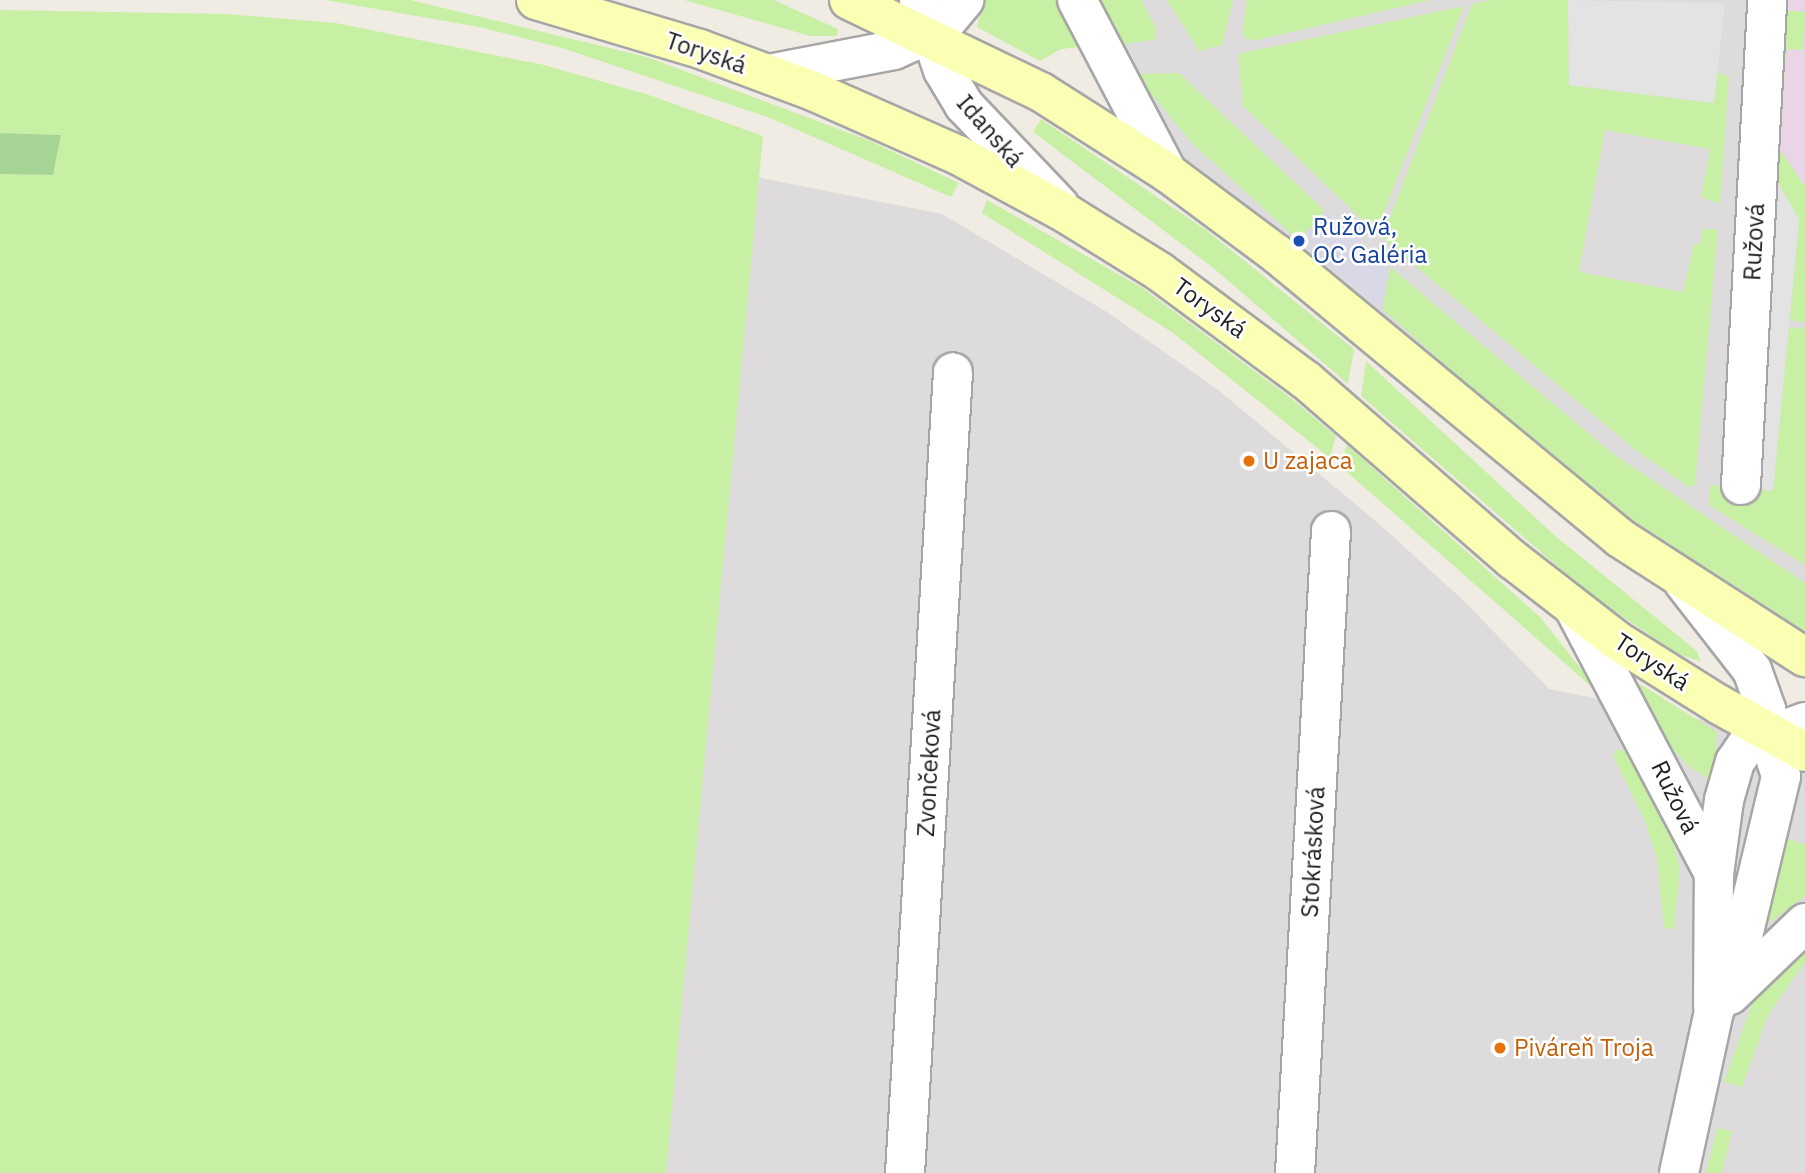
<!DOCTYPE html>
<meta charset="utf-8">
<style>
body{margin:0}
#map{position:relative;width:1805px;height:1173px;overflow:hidden;background:#f0ece4;font-family:"IBM Plex Sans",sans-serif}
div>[style]{position:absolute}
.residential>*{inset:0;background:#dddbdb}
.industrial>*{inset:0;background:#ead5e6}
.grass>*{inset:0;background:#c8f0a4}
.forest>*{inset:0;background:#a6d494}
.parking>*{inset:0;background:#e3e3e3}
.plaza>*{inset:0;background:#d8d8e6}
.roads{filter:drop-shadow(2px 0 #a6a6a6) drop-shadow(-2px 0 #a6a6a6) drop-shadow(0 2px #a6a6a6) drop-shadow(0 -2px #a6a6a6)}
.street>*{height:38px;margin:-19px;padding:0 19px;transform-origin:19px;border-radius:19px;background:#fff}
.secondary>*{height:38px;margin:-19px;padding:0 19px;transform-origin:19px;border-radius:19px;background:#faffb3}
.dots>*{width:19px;height:19px;translate:-50% -50%;box-sizing:border-box;border:4px solid #fff;border-radius:50%}
span{translate:-50% -50%;white-space:nowrap;text-align:center;line-height:1.15;-webkit-text-stroke:5px #fff;paint-order:stroke}
.street-label{font-size:24px;color:#1f1f1f}
.transit-label{font-size:24px;color:#164399}
.left{translate:0 -50%;text-align:left}
.food-label{font-size:24px;color:#c56008}
</style>
<div id="map">
<div class="residential">
<div style="clip-path:polygon(1077px 0,1805px 0,1805px 657px,1168px 173px)"></div>
<div style="clip-path:polygon(756px 177px,942px 214px,1107px 312px,1217px 389px,1378px 523px,1464px 601px,1549px 689px,1767px 733px,1805px 749px,1805px 1173px,666px 1173px)"></div>
</div>
<div class="industrial">
<div style="clip-path:polygon(1767px 0,1805px 0,1805px 248px,1755px 240px)"></div>
</div>
<div class="grass">
<div style="clip-path:polygon(325px 0,410px 0,647px 57px,868px 140px,959px 183px,951px 197px,770px 118px,562px 48px,479px 27px)"></div>
<div style="clip-path:polygon(684px 0,774px 0,838px 29px,837px 36px,810px 36px)"></div>
<div style="clip-path:polygon(983px 0,1059px 0,1080px 47px,1061px 49px,1040px 61px,977px 27px)"></div>
<div style="clip-path:polygon(1095px 0,1141px 0,1156px 28px,1156px 39px,1116px 46px)"></div>
<div style="clip-path:polygon(1167px 0,1233px 0,1222px 45px,1199px 51px)"></div>
<div style="clip-path:polygon(1247px 0,1430px 0,1257px 40px,1247px 39px,1242px 33px)"></div>
<div style="clip-path:polygon(1491px 0,1568px 0,1569px 85px,1713px 103px,1717px 72px,1729px 77px,1720px 204px,1701px 197px,1710px 149px,1605px 130px,1579px 272px,1683px 292px,1694px 244px,1700px 244px,1703px 228px,1718px 230px,1695px 486px,1689px 487px,1638px 452px,1382px 238px,1472px 4px)"></div>
<div style="clip-path:polygon(1464px 6px,1376px 233px,1243px 106px,1238px 54px)"></div>
<div style="clip-path:polygon(0 10px,227px 14px,336px 23px,544px 65px,649px 95px,763px 136px,666px 1173px,0 1173px,0 174px,53px 175px,61px 135px,0 133px)"></div>
<div style="clip-path:polygon(1784px 10px,1805px 12px,1803px 50px,1787px 49px,1778px 147px,1805px 186px,1805px 565px,1709px 505px,1710px 485px,1773px 490px,1789px 327px,1804px 329px,1805px 322px,1790px 320px,1799px 220px,1775px 178px)"></div>
<div style="clip-path:polygon(1179px 73px,1325px 211px,1299px 241px,1192px 143px,1135px 74px)"></div>
<div style="clip-path:polygon(1041px 119px,1206px 230px,1354px 349px,1348px 384px,1212px 267px,1033px 132px)"></div>
<div style="clip-path:polygon(987px 200px,1141px 287px,1291px 398px,1336px 436px,1330px 458px,1173px 333px,982px 213px)"></div>
<div style="clip-path:polygon(1390px 267px,1612px 453px,1805px 583px,1805px 631px,1634px 521px,1451px 370px,1382px 309px)"></div>
<div style="clip-path:polygon(1366px 361px,1554px 535px,1697px 651px,1701px 662px,1676px 653px,1588px 593px,1361px 396px)"></div>
<div style="clip-path:polygon(1347px 445px,1541px 618px,1602px 696px,1340px 466px)"></div>
<div style="clip-path:polygon(1640px 684px,1717px 732px,1713px 782px,1687px 765px,1669px 745px,1637px 688px)"></div>
<div style="clip-path:polygon(1618px 749px,1630px 753px,1666px 818px,1674px 845px,1680px 870px,1674px 929px,1664px 928px,1657px 859px,1645px 821px,1613px 756px)"></div>
<div style="clip-path:polygon(1782px 836px,1805px 845px,1805px 896px,1767px 924px)"></div>
<div style="clip-path:polygon(1805px 939px,1805px 962px,1768px 1015px,1742px 1087px,1724px 1082px,1752px 1004px,1777px 967px)"></div>
<div style="clip-path:polygon(1717px 1128px,1732px 1131px,1722px 1173px,1706px 1173px)"></div>
</div>
<div class="forest">
<div style="clip-path:polygon(0 133px,61px 135px,53px 175px,0 174px)"></div>
</div>
<div class="parking">
<div style="clip-path:polygon(1568px 0,1725px 3px,1714px 103px,1569px 85px)"></div>
<div style="clip-path:polygon(1779px 184px,1799px 220px,1773px 491px,1748px 488px)"></div>
</div>
<div class="plaza">
<div style="clip-path:polygon(1325px 211px,1390px 267px,1382px 309px,1299px 241px)"></div>
</div>
<div class="roads">
<div class="street">
<div style="left:919px;top:0;width:74px;rotate:71.1deg"></div>
<div style="left:943px;top:70px;width:41px;rotate:59deg"></div>
<div style="left:964px;top:105px;width:138px;rotate:46.5deg"></div>
<div style="left:1077px;top:0;width:195px;rotate:62.3deg"></div>
<div style="left:769px;top:74px;width:127px;rotate:-10.9deg"></div>
<div style="left:894px;top:50px;width:51px;rotate:-24.5deg"></div>
<div style="left:940px;top:29px;width:38px;rotate:-50deg"></div>
<div style="left:1741px;top:485px;width:486px;rotate:-86.9deg"></div>
<div style="left:1575px;top:610px;width:298px;rotate:62.2deg"></div>
<div style="left:1730px;top:995px;width:104px;rotate:-43.8deg"></div>
<div style="left:1713px;top:1006px;width:132px;rotate:-89.6deg"></div>
<div style="left:1714px;top:874px;width:75px;rotate:-82.3deg"></div>
<div style="left:1724px;top:800px;width:40px;rotate:-74deg"></div>
<div style="left:1735px;top:762px;width:23px;rotate:-56deg"></div>
<div style="left:1748px;top:743px;width:61px;rotate:-20.2deg"></div>
<div style="left:905px;top:1173px;width:802px;rotate:-86.57deg"></div>
<div style="left:1295px;top:1173px;width:643px;rotate:-86.79deg"></div>
<div style="left:1679px;top:1173px;width:166px;rotate:-77.8deg"></div>
<div style="left:1714px;top:1011px;width:59px;rotate:-66deg"></div>
<div style="left:1738px;top:957px;width:186px;rotate:-76.6deg"></div>
<div style="left:1781px;top:776px;width:45px;rotate:-108deg"></div>
<div style="left:1767px;top:733px;width:24px;rotate:-92deg"></div>
<div style="left:1766px;top:709px;width:41px;rotate:-109.7deg"></div>
<div style="left:1752px;top:670px;width:110px;rotate:-128deg"></div>
</div>
<div class="secondary">
<div style="left:536px;top:0;width:171px;rotate:16.6deg"></div>
<div style="left:700px;top:49px;width:121px;rotate:20.4deg"></div>
<div style="left:813px;top:91px;width:158px;rotate:23.8deg"></div>
<div style="left:958px;top:155px;width:124px;rotate:28.4deg"></div>
<div style="left:1067px;top:214px;width:110px;rotate:31.9deg"></div>
<div style="left:1160px;top:272px;width:183px;rotate:36.6deg"></div>
<div style="left:1307px;top:381px;width:273px;rotate:41deg"></div>
<div style="left:1513px;top:560px;width:130px;rotate:37.8deg"></div>
<div style="left:1616px;top:640px;width:120px;rotate:32.1deg"></div>
<div style="left:1718px;top:704px;width:99px;rotate:28.9deg"></div>
<div style="left:849px;top:0;width:213px;rotate:25.6deg"></div>
<div style="left:1041px;top:92px;width:151px;rotate:32.5deg"></div>
<div style="left:1168px;top:173px;width:137px;rotate:36.7deg"></div>
<div style="left:1278px;top:255px;width:444px;rotate:39.6deg"></div>
<div style="left:1620px;top:538px;width:220px;rotate:32.8deg"></div>
</div>
</div>
<div class="dots">
<div style="left:1299px;top:241px;background:#1a4fb4"></div>
<div style="left:1249px;top:461px;background:#e8710a"></div>
<div style="left:1500px;top:1048px;background:#e8710a"></div>
</div>
<div class="street-label">
<span style="left:706px;top:53px;rotate:19deg">Toryská</span>
<span style="left:990px;top:131px;rotate:49deg">Idanská</span>
<span style="left:1754px;top:242px;rotate:-87deg">Ružová</span>
<span style="left:1210px;top:308px;rotate:36deg">Toryská</span>
<span style="left:1652px;top:662px;rotate:33deg">Toryská</span>
<span style="left:929px;top:773px;rotate:-87deg">Zvončeková</span>
<span style="left:1675px;top:797px;rotate:64deg">Ružová</span>
<span style="left:1313px;top:852px;rotate:-87deg">Stokrásková</span>
</div>
<div class="transit-label">
<span class="left" style="left:1313px;top:241px">Ružová,<br>OC Galéria</span>
</div>
<div class="food-label">
<span class="left" style="left:1263px;top:461px">U zajaca</span>
<span class="left" style="left:1514px;top:1048px">Piváreň Troja</span>
</div>
</div>
